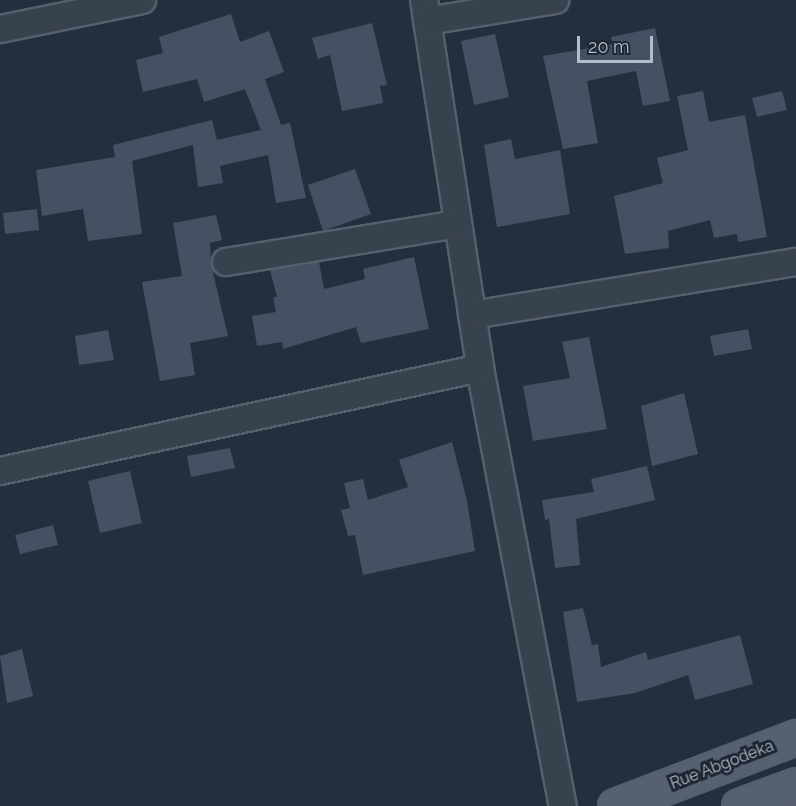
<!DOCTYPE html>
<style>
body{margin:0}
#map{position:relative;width:796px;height:806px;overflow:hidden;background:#242f3e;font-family:Raleway,sans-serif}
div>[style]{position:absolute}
.building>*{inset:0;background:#455162}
.roads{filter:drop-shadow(2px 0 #565f6c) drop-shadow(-2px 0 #565f6c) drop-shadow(0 2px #565f6c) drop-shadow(0 -2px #565f6c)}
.minor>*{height:26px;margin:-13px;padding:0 13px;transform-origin:13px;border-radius:13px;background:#38414e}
.primary>*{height:33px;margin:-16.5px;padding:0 16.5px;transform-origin:16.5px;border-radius:16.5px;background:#56606e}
span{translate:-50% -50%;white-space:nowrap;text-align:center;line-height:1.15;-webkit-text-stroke:6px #1d2633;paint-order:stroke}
.street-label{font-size:16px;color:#b4bcc9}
.scale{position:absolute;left:577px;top:36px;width:76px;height:27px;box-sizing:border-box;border:3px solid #b4bcc9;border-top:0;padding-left:8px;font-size:18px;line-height:21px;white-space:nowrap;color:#b4bcc9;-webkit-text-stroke:4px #1d2633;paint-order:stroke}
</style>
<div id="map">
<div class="building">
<div style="clip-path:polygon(231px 14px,240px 42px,269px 31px,284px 72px,265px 79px,281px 125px,290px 123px,306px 198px,276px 203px,268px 155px,220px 166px,223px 183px,198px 187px,193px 145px,132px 161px,142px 234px,88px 241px,83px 209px,42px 216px,36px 170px,115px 157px,113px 145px,212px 120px,217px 140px,261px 130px,245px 89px,204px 102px,197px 79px,143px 92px,136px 60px,163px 53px,159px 37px)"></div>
<div style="clip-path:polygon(372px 23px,387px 85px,380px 86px,383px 103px,342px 111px,330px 55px,318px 59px,312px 38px)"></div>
<div style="clip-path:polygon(655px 28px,670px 101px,643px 106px,636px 71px,587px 81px,598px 143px,563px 149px,543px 56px,613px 44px,611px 37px)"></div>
<div style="clip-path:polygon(495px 34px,509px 97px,474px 105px,461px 41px)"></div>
<div style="clip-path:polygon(703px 91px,709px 122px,745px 115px,767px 237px,738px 242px,737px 234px,714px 238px,710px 220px,668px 231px,669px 248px,625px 254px,614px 196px,663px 183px,657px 158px,688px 150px,677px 96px)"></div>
<div style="clip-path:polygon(782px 91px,787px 110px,757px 117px,752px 98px)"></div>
<div style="clip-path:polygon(511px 139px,515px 159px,560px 150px,570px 214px,497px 227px,484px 145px)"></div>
<div style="clip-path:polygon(355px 169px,371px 214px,323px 231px,308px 185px)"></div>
<div style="clip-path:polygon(37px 209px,39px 230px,5px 234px,3px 213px)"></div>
<div style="clip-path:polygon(216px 215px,222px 240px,210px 243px,211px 264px,228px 336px,190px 343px,195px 375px,160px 381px,142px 282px,182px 276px,173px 223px)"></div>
<div style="clip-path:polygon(414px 257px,429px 329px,361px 343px,356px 327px,283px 349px,282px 342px,257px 346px,252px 316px,276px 312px,273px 297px,277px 297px,270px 270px,319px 262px,324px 289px,365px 279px,363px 269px)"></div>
<div style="clip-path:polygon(748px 329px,752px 349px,714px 356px,710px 336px)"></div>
<div style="clip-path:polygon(108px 330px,114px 360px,79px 365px,75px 336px)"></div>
<div style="clip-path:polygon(589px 337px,607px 429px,533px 441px,523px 386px,570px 378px,562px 342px)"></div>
<div style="clip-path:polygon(684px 393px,698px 454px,652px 466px,641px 406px)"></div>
<div style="clip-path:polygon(452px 442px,467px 501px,475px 551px,363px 575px,355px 535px,348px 536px,341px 510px,350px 508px,344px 483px,363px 479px,368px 500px,408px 487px,399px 460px)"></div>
<div style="clip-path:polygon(230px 448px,235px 468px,191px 477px,187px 456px)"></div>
<div style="clip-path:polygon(647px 466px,655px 500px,576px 519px,580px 565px,555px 568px,549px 519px,545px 520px,542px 500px,594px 492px,591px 479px)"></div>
<div style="clip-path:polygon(130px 471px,142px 523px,100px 533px,88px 481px)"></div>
<div style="clip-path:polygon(53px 525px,58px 545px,20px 554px,15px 535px)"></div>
<div style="clip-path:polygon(583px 608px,592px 645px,598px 644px,601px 667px,646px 652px,648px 660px,740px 635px,753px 684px,695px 700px,688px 675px,635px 693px,577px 702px,563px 612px)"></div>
<div style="clip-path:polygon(22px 649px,33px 696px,7px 703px,0 656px)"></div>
</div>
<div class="roads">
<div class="minor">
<div style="left:424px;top:0;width:372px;rotate:81.3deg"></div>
<div style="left:480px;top:368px;width:446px;rotate:79.3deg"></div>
<div style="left:427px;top:21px;width:130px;rotate:-9.3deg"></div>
<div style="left:0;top:29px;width:145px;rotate:-11.5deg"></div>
<div style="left:226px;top:262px;width:235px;rotate:-9.3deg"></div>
<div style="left:472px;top:315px;width:328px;rotate:-9.3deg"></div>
<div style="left:0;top:471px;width:491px;rotate:-12.1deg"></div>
</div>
<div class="primary">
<div style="left:615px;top:806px;width:194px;rotate:-20.9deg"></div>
<div style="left:739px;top:806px;width:61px;rotate:-20.2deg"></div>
</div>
</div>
<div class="street-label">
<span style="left:722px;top:765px;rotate:-21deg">Rue Abgodeka</span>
</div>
<div class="scale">20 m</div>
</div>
